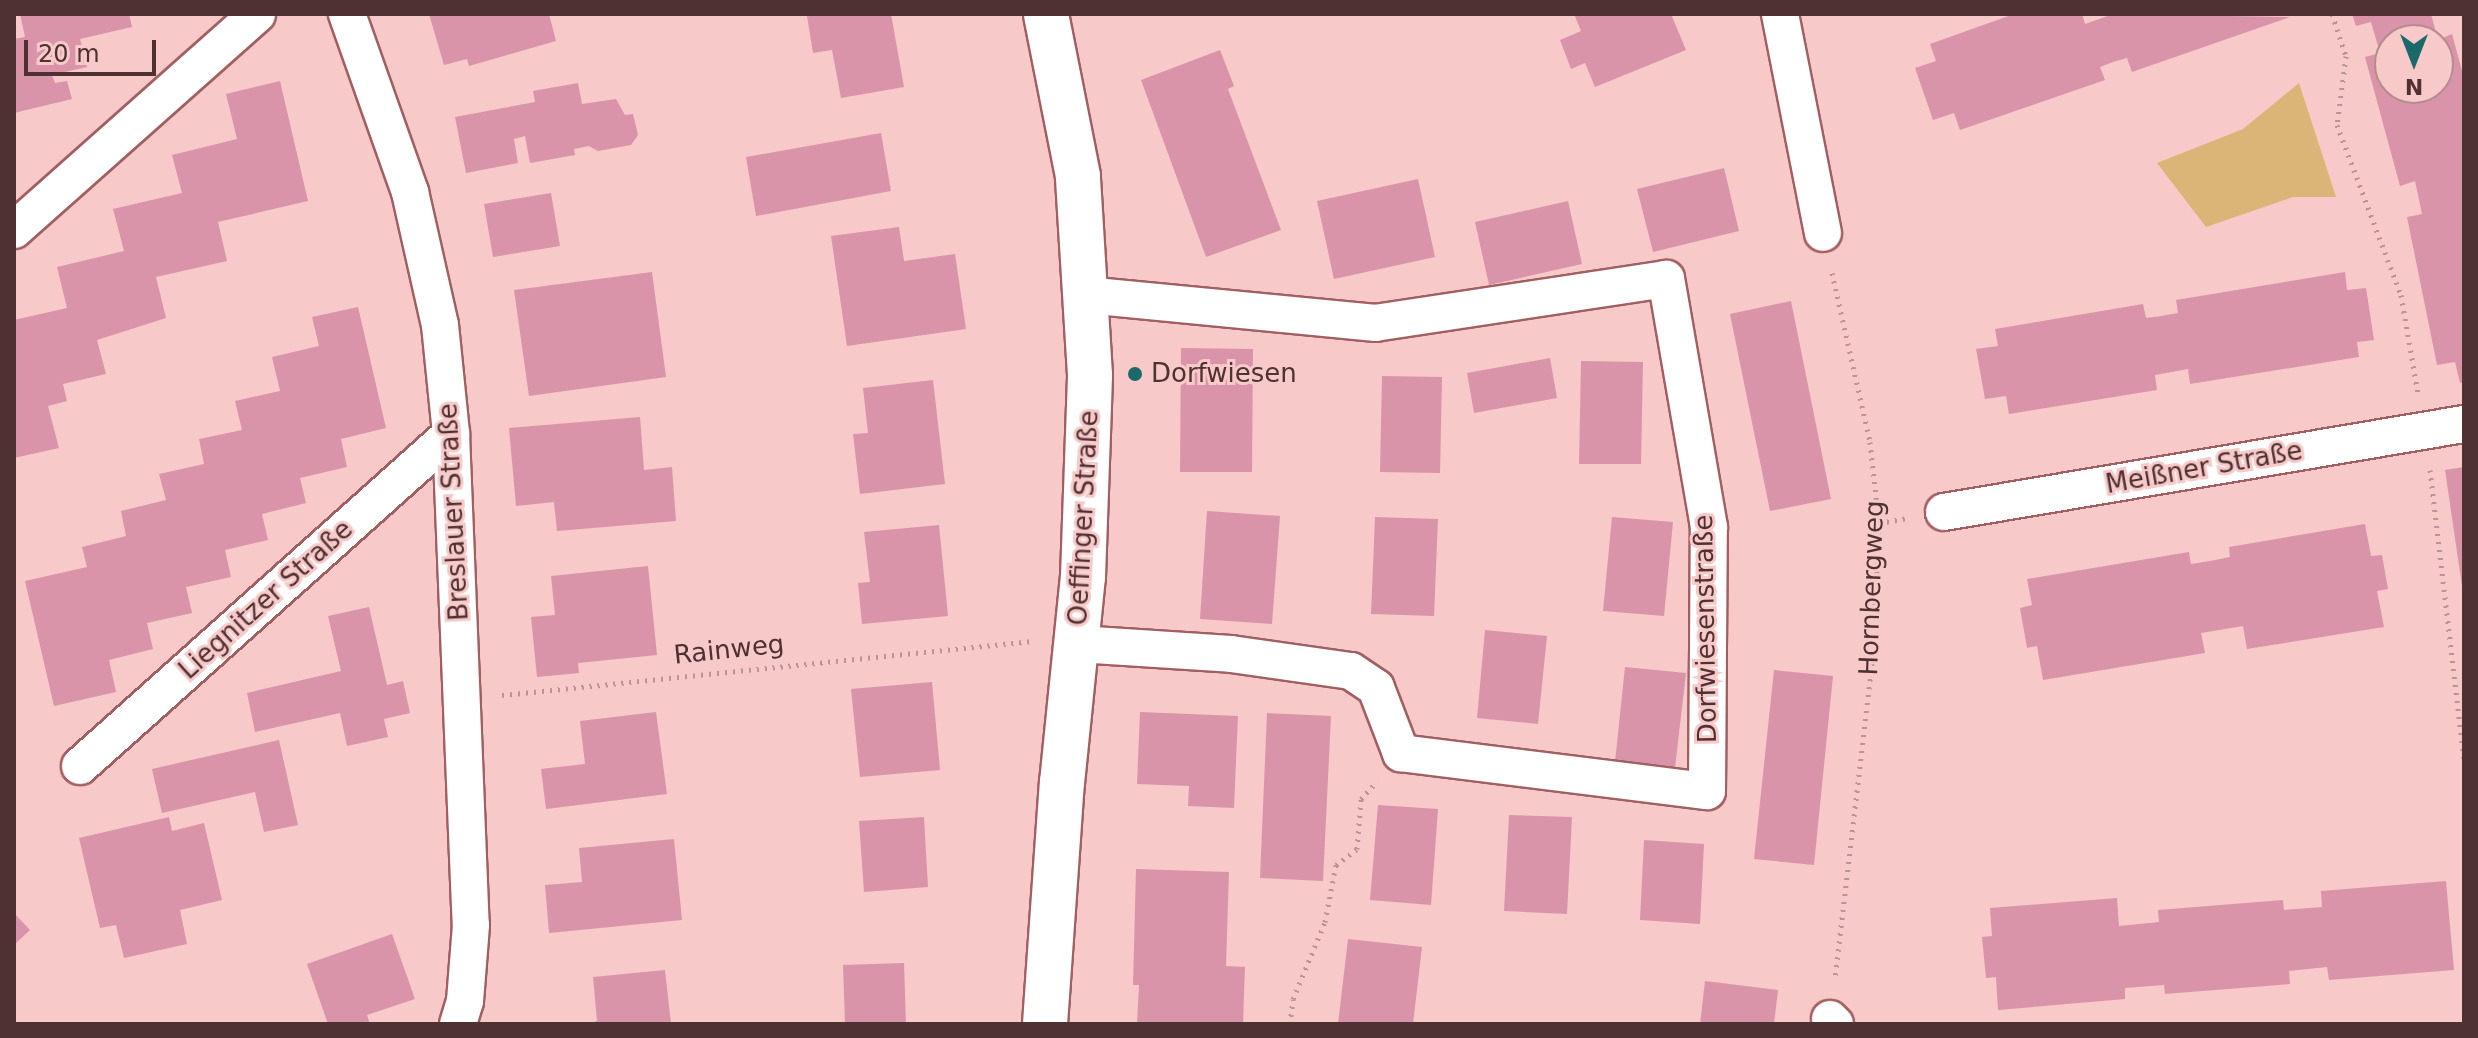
<!DOCTYPE html>
<meta charset="utf-8">
<style>
body{margin:0}
#map{position:relative;width:2478px;height:1038px;overflow:hidden;background:#f7c9c9;font-family:"DejaVu Sans",sans-serif}
div>[style]{position:absolute}
.green>*{inset:0;background:#dbb477}
.building>*{inset:0;background:#d994aa}
.path>*{height:5px;margin-top:-2.5px;transform-origin:0;background:repeating-linear-gradient(90deg,#bc9394 0 2px,transparent 0 8px)}
.roads{filter:drop-shadow(2px 0 #a25f61) drop-shadow(-2px 0 #a25f61) drop-shadow(0 2px #a25f61) drop-shadow(0 -2px #a25f61)}
.minor>*{height:36px;margin:-18px;padding:0 18px;transform-origin:18px;border-radius:18px;background:#fff}
.tertiary>*{height:44px;margin:-22px;padding:0 22px;transform-origin:22px;border-radius:22px;background:#fff}
.dots>*{width:22px;height:22px;translate:-50% -50%;box-sizing:border-box;border:4px solid #f7c9c9;border-radius:50%}
span{translate:-50% -50%;white-space:nowrap;text-align:center;line-height:1.15;-webkit-text-stroke:6px #f7c9c9;paint-order:stroke}
.poi-label{font-size:26px;color:#4f3132}
.left{translate:0 -50%;text-align:left}
.street-label{font-size:26px;color:#4f3132}
.frame{position:absolute;inset:0;border:16px solid #4f3132;pointer-events:none}
.north{position:absolute;left:2374px;top:24px;width:80px;height:80px;box-sizing:border-box;background:#f7c9c9;border:2px solid #b48c8d;border-radius:50%;rotate:180deg;font-size:22px;font-weight:700;line-height:32px;text-align:center;color:#4f3132}
.north::after{content:'';display:block;margin:auto;width:28px;height:36px;background:#1b696b;clip-path:polygon(50% 0,100% 100%,50% 72%,0 100%)}
.scale{position:absolute;left:24px;top:40px;width:132px;height:36px;box-sizing:border-box;border:4px solid #4f3132;border-top:0;padding-left:10px;font-size:24px;line-height:28px;white-space:nowrap;color:#4f3132;-webkit-text-stroke:6px #f7c9c9;paint-order:stroke}
</style>
<div id="map">
<div class="green">
<div style="clip-path:polygon(2299px 83px,2336px 197px,2293px 197px,2206px 227px,2157px 163px,2243px 129px)"></div>
</div>
<div class="building">
<div style="clip-path:polygon(20px 14px,129px 14px,132px 27px,80px 39px,87px 67px,52px 75px,55px 83px,67px 81px,72px 99px,14px 113px,14px 39px,25px 37px)"></div>
<div style="clip-path:polygon(429px 14px,549px 14px,556px 41px,469px 66px,467px 59px,444px 65px)"></div>
<div style="clip-path:polygon(891px 14px,904px 87px,841px 98px,832px 50px,813px 53px,807px 16px)"></div>
<div style="clip-path:polygon(1574px 14px,1671px 14px,1686px 50px,1595px 87px,1585px 63px,1571px 69px,1560px 40px,1581px 31px)"></div>
<div style="clip-path:polygon(2014px 14px,2082px 14px,2085px 24px,2113px 14px,2290px 17px,2132px 72px,2127px 58px,2113px 62px,2100px 67px,2105px 80px,1960px 130px,1954px 113px,1933px 120px,1915px 68px,1936px 61px,1930px 44px)"></div>
<div style="clip-path:polygon(evenodd,2352px 14px,2431px 14px,2438px 40px,2452px 34px,2464px 78px,2464px 382px,2460px 383px,2455px 362px,2437px 365px,2407px 217px,2422px 214px,2415px 181px,2400px 186px,2365px 57px,2380px 53px,2371px 22px,2356px 26px,2352px 14px,2390px 40px,2438px 40px,2438px 88px,2390px 88px,2390px 40px)"></div>
<div style="clip-path:polygon(1220px 50px,1234px 86px,1228px 89px,1281px 230px,1206px 257px,1141px 80px)"></div>
<div style="clip-path:polygon(280px 81px,308px 201px,218px 222px,227px 261px,156px 277px,166px 318px,97px 340px,106px 374px,63px 384px,67px 401px,48px 406px,59px 448px,14px 458px,14px 320px,67px 308px,57px 267px,124px 251px,113px 209px,182px 193px,172px 155px,237px 139px,226px 94px)"></div>
<div style="clip-path:polygon(578px 83px,582px 104px,616px 99px,625px 115px,633px 114px,638px 135px,631px 145px,598px 151px,589px 146px,574px 149px,575px 155px,530px 163px,525px 136px,514px 139px,518px 163px,466px 173px,455px 117px,535px 102px,533px 91px)"></div>
<div style="clip-path:polygon(881px 133px,891px 191px,756px 216px,746px 157px)"></div>
<div style="clip-path:polygon(1724px 168px,1739px 231px,1653px 252px,1637px 189px)"></div>
<div style="clip-path:polygon(1418px 179px,1435px 257px,1334px 279px,1317px 201px)"></div>
<div style="clip-path:polygon(551px 193px,560px 246px,493px 257px,484px 204px)"></div>
<div style="clip-path:polygon(1568px 201px,1582px 264px,1489px 285px,1475px 222px)"></div>
<div style="clip-path:polygon(899px 227px,904px 261px,955px 254px,966px 329px,847px 346px,831px 236px)"></div>
<div style="clip-path:polygon(652px 272px,666px 377px,529px 396px,514px 290px)"></div>
<div style="clip-path:polygon(2345px 272px,2347px 290px,2366px 288px,2374px 340px,2357px 342px,2359px 357px,2190px 384px,2188px 369px,2155px 375px,2157px 390px,2009px 414px,2006px 396px,1985px 399px,1976px 349px,1998px 346px,1995px 329px,2143px 304px,2146px 318px,2161px 316px,2178px 313px,2176px 300px)"></div>
<div style="clip-path:polygon(1791px 301px,1831px 499px,1770px 511px,1730px 314px)"></div>
<div style="clip-path:polygon(358px 307px,386px 428px,341px 439px,347px 467px,300px 478px,306px 503px,262px 514px,268px 540px,225px 550px,231px 577px,186px 587px,192px 613px,147px 623px,153px 649px,109px 660px,116px 692px,54px 706px,25px 581px,87px 567px,82px 547px,126px 536px,121px 511px,166px 500px,159px 474px,204px 464px,199px 439px,242px 430px,235px 401px,280px 391px,272px 357px,319px 346px,312px 317px)"></div>
<div style="clip-path:polygon(1181px 348px,1253px 349px,1252px 472px,1180px 472px)"></div>
<div style="clip-path:polygon(1550px 358px,1557px 398px,1474px 413px,1467px 373px)"></div>
<div style="clip-path:polygon(1581px 361px,1643px 362px,1641px 464px,1579px 464px)"></div>
<div style="clip-path:polygon(1382px 376px,1442px 377px,1440px 473px,1380px 472px)"></div>
<div style="clip-path:polygon(933px 380px,945px 484px,860px 494px,853px 434px,868px 433px,863px 388px)"></div>
<div style="clip-path:polygon(640px 417px,644px 470px,672px 467px,676px 521px,557px 531px,554px 502px,516px 506px,509px 428px)"></div>
<div style="clip-path:polygon(2464px 467px,2464px 586px,2462px 586px,2445px 470px)"></div>
<div style="clip-path:polygon(1207px 511px,1280px 516px,1272px 624px,1200px 619px)"></div>
<div style="clip-path:polygon(1375px 517px,1438px 519px,1434px 616px,1371px 614px)"></div>
<div style="clip-path:polygon(1612px 517px,1673px 522px,1664px 616px,1603px 611px)"></div>
<div style="clip-path:polygon(2365px 524px,2371px 556px,2382px 555px,2388px 589px,2377px 591px,2384px 627px,2247px 649px,2243px 626px,2201px 633px,2205px 653px,2043px 680px,2037px 646px,2027px 648px,2020px 608px,2032px 605px,2027px 579px,2189px 552px,2191px 564px,2210px 561px,2230px 557px,2229px 547px)"></div>
<div style="clip-path:polygon(939px 525px,948px 616px,862px 624px,858px 583px,870px 582px,864px 532px)"></div>
<div style="clip-path:polygon(648px 566px,657px 655px,578px 663px,579px 673px,537px 677px,531px 617px,555px 615px,551px 576px)"></div>
<div style="clip-path:polygon(369px 607px,387px 685px,403px 681px,410px 713px,384px 719px,388px 737px,347px 746px,340px 713px,255px 732px,247px 693px,341px 671px,328px 616px)"></div>
<div style="clip-path:polygon(1485px 630px,1547px 636px,1538px 724px,1477px 718px)"></div>
<div style="clip-path:polygon(1625px 667px,1686px 673px,1675px 768px,1615px 762px)"></div>
<div style="clip-path:polygon(1774px 670px,1833px 676px,1814px 865px,1754px 859px)"></div>
<div style="clip-path:polygon(932px 682px,940px 770px,860px 777px,851px 689px)"></div>
<div style="clip-path:polygon(656px 712px,667px 794px,546px 809px,541px 769px,585px 764px,580px 721px)"></div>
<div style="clip-path:polygon(1140px 712px,1238px 716px,1234px 808px,1188px 806px,1189px 786px,1137px 784px)"></div>
<div style="clip-path:polygon(1267px 713px,1331px 716px,1323px 881px,1260px 878px)"></div>
<div style="clip-path:polygon(279px 740px,298px 825px,264px 832px,255px 792px,162px 813px,152px 769px)"></div>
<div style="clip-path:polygon(1378px 805px,1438px 809px,1431px 905px,1370px 900px)"></div>
<div style="clip-path:polygon(1509px 815px,1572px 817px,1567px 914px,1504px 911px)"></div>
<div style="clip-path:polygon(169px 817px,172px 831px,204px 823px,222px 900px,180px 910px,187px 944px,124px 958px,116px 925px,100px 928px,79px 838px)"></div>
<div style="clip-path:polygon(924px 817px,928px 887px,864px 892px,859px 821px)"></div>
<div style="clip-path:polygon(674px 839px,682px 920px,549px 933px,545px 885px,582px 882px,579px 848px)"></div>
<div style="clip-path:polygon(1644px 840px,1704px 844px,1700px 924px,1640px 920px)"></div>
<div style="clip-path:polygon(1136px 869px,1229px 872px,1226px 966px,1245px 967px,1243px 1024px,1137px 1024px,1139px 985px,1133px 985px)"></div>
<div style="clip-path:polygon(2446px 881px,2454px 970px,2329px 980px,2327px 967px,2289px 971px,2290px 984px,2165px 994px,2164px 985px,2125px 988px,2125px 999px,1998px 1010px,1996px 977px,1986px 978px,1982px 937px,1992px 936px,1990px 908px,2117px 898px,2119px 926px,2159px 922px,2158px 910px,2283px 900px,2284px 910px,2322px 907px,2321px 891px)"></div>
<div style="clip-path:polygon(14px 913px,30px 930px,14px 945px)"></div>
<div style="clip-path:polygon(392px 934px,415px 999px,367px 1015px,370px 1024px,328px 1024px,307px 964px)"></div>
<div style="clip-path:polygon(1348px 939px,1422px 947px,1413px 1024px,1338px 1024px)"></div>
<div style="clip-path:polygon(904px 963px,906px 1024px,845px 1024px,843px 965px)"></div>
<div style="clip-path:polygon(665px 970px,671px 1024px,586px 1024px,597px 1021px,593px 977px)"></div>
<div style="clip-path:polygon(1705px 981px,1778px 990px,1774px 1024px,1700px 1024px)"></div>
</div>
<div class="path">
<div style="left:2332px;top:14px;width:44px;rotate:71.6deg"></div>
<div style="left:2346px;top:56px;width:70px;rotate:97.4deg"></div>
<div style="left:2337px;top:125px;width:182px;rotate:69.4deg"></div>
<div style="left:2401px;top:295px;width:99px;rotate:80.2deg"></div>
<div style="left:1832px;top:273px;width:173px;rotate:77.3deg"></div>
<div style="left:1870px;top:442px;width:81px;rotate:83.7deg"></div>
<div style="left:1879px;top:523px;width:132px;rotate:92.6deg"></div>
<div style="left:1873px;top:655px;width:326px;rotate:96.7deg"></div>
<div style="left:2430px;top:470px;width:292px;rotate:83.3deg"></div>
<div style="left:1879px;top:523px;width:29px;rotate:-10deg"></div>
<div style="left:502px;top:695px;width:534px;rotate:-5.81deg"></div>
<div style="left:1290px;top:1024px;width:25px;rotate:-83deg"></div>
<div style="left:1293px;top:999px;width:83px;rotate:-67.4deg"></div>
<div style="left:1325px;top:922px;width:58px;rotate:-79.1deg"></div>
<div style="left:1336px;top:865px;width:26px;rotate:-37deg"></div>
<div style="left:1357px;top:849px;width:50px;rotate:-85.4deg"></div>
<div style="left:1361px;top:799px;width:24px;rotate:-48deg"></div>
</div>
<div class="roads">
<div class="minor">
<div style="left:347px;top:14px;width:189px;rotate:70.5deg"></div>
<div style="left:410px;top:192px;width:136px;rotate:77.3deg"></div>
<div style="left:440px;top:325px;width:110px;rotate:84.2deg"></div>
<div style="left:451px;top:434px;width:491px;rotate:87.7deg"></div>
<div style="left:471px;top:925px;width:76px;rotate:94.5deg"></div>
<div style="left:465px;top:1001px;width:24px;rotate:107deg"></div>
<div style="left:1780px;top:14px;width:223px;rotate:78.9deg"></div>
<div style="left:14px;top:230px;width:325px;rotate:-41.6deg"></div>
<div style="left:1944px;top:512px;width:527px;rotate:-9.61deg"></div>
<div style="left:1078px;top:644px;width:153px;rotate:3.7deg"></div>
<div style="left:1231px;top:654px;width:121px;rotate:8.1deg"></div>
<div style="left:1351px;top:671px;width:30px;rotate:34deg"></div>
<div style="left:1376px;top:688px;width:70px;rotate:69deg"></div>
<div style="left:1401px;top:753px;width:308px;rotate:7.1deg"></div>
<div style="left:1707px;top:791px;width:264px;rotate:-89.6deg"></div>
<div style="left:1709px;top:527px;width:252px;rotate:-99.8deg"></div>
<div style="left:1666px;top:279px;width:293px;rotate:171.4deg"></div>
<div style="left:1376px;top:323px;width:293px;rotate:-174.5deg"></div>
<div style="left:80px;top:766px;width:498px;rotate:-41.8deg"></div>
<div style="left:1830px;top:1019px;width:7px;rotate:45deg"></div>
</div>
<div class="tertiary">
<div style="left:1045px;top:1024px;width:242px;rotate:-86deg"></div>
<div style="left:1062px;top:783px;width:207px;rotate:-84.2deg"></div>
<div style="left:1083px;top:577px;width:202px;rotate:-88deg"></div>
<div style="left:1090px;top:375px;width:199px;rotate:-93.5deg"></div>
<div style="left:1078px;top:176px;width:165px;rotate:-101.2deg"></div>
</div>
</div>
<div class="dots">
<div style="left:1135px;top:374px;background:#1b696b"></div>
</div>
<div class="poi-label">
<span class="left" style="left:1151px;top:374px">Dorfwiesen</span>
</div>
<div class="street-label">
<span style="left:2204px;top:468px;rotate:-10deg">Meißner Straße</span>
<span style="left:454px;top:512px;rotate:-93deg">Breslauer Straße</span>
<span style="left:1084px;top:518px;rotate:-87deg">Oeffinger Straße</span>
<span style="left:1872px;top:588px;rotate:-88deg">Hornbergweg</span>
<span style="left:266px;top:600px;rotate:-42deg">Liegnitzer Straße</span>
<span style="left:1706px;top:629px;rotate:-91deg">Dorfwiesenstraße</span>
<span style="left:729px;top:650px;rotate:-6deg">Rainweg</span>
</div>
<div class="frame"></div>
<div class="north">N</div>
<div class="scale">20 m</div>
</div>
